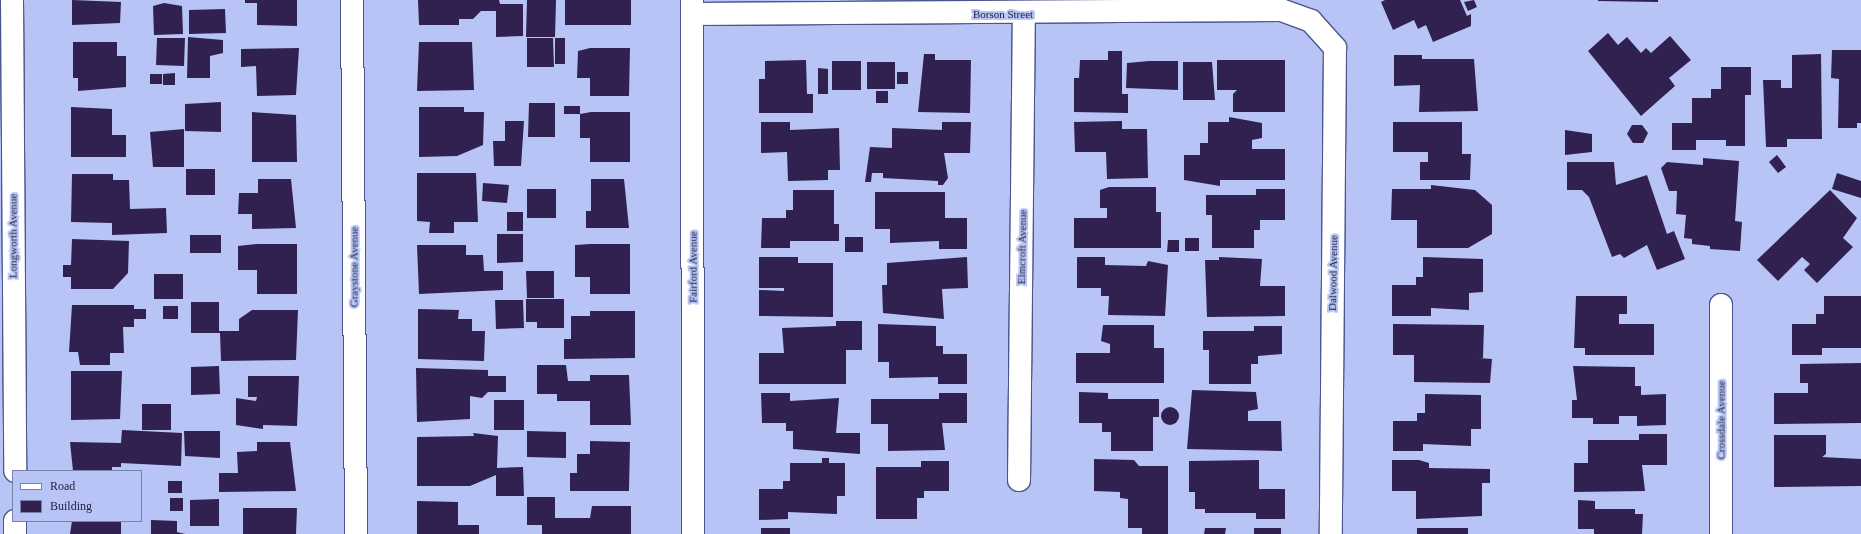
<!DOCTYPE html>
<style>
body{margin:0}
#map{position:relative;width:1861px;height:534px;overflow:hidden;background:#b8c4f5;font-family:"Times New Roman",serif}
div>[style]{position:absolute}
.building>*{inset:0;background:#302151}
.round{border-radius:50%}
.roads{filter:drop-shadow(1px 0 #4b558b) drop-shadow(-1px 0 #4b558b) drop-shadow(0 1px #4b558b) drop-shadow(0 -1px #4b558b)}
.street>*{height:22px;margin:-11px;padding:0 11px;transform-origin:11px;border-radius:11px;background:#fff}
.secondary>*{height:22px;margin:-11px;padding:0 11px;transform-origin:11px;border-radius:11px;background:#fff}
span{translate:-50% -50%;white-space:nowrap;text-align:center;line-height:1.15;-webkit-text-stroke:4px #b8c4f5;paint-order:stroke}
.street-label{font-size:11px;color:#1a1f36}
.legend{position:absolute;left:12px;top:470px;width:130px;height:52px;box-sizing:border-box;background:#b8c4f5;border:1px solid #7982a9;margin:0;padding:5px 7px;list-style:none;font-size:12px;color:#1a1f36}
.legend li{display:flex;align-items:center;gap:8px;height:20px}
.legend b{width:20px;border:1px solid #7982a9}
</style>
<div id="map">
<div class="building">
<div style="clip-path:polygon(72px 0,121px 2px,120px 23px,72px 25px)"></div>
<div style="clip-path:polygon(245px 0,297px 0,297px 26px,257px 25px,257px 3px,245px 3px)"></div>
<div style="clip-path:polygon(418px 0,499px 0,500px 4px,523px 4px,523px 36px,496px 37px,496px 11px,481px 11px,473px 19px,459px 19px,459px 25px,419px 25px)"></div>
<div style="clip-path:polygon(527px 0,556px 0,555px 37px,526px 37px)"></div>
<div style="clip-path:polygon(565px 0,631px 0,631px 25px,565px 25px)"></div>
<div style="clip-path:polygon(1385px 0,1460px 0,1467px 16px,1471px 14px,1471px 26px,1433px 42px,1426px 25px,1418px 29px,1414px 20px,1393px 30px,1381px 2px)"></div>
<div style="clip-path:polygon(1474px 0,1477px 7px,1468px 11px,1464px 2px)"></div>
<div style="clip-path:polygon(1598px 0,1658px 0,1658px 2px,1598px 1px)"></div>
<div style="clip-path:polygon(164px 3px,182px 6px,183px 34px,154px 35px,153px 6px)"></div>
<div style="clip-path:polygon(225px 9px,226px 33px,189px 34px,189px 10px)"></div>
<div style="clip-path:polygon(1608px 33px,1618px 45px,1627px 37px,1641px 53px,1646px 48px,1651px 53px,1670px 36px,1691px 60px,1669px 78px,1675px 86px,1641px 116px,1588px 51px)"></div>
<div style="clip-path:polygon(188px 37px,223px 40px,223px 53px,210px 56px,210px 78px,187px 78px)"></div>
<div style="clip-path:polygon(157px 38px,185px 38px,184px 66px,156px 65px)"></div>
<div style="clip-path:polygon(527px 38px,553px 38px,554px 67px,527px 67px)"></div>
<div style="clip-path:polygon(555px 38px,565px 38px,565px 64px,555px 64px)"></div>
<div style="clip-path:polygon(73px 42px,117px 42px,117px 56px,126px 56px,126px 87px,78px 91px,78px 78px,73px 78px)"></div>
<div style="clip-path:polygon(419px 42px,472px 42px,474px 90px,417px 91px)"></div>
<div style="clip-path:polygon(299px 48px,296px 95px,257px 96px,256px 66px,241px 67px,241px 49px)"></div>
<div style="clip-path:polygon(590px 48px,630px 48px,629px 96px,590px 96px,590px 78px,577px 78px,578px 51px)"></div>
<div style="clip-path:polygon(1832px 50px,1861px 50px,1861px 123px,1857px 123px,1857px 128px,1838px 128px,1839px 79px,1831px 78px)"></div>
<div style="clip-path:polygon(1108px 51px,1122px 51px,1122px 94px,1128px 94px,1128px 113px,1074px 112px,1074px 78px,1079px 78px,1080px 60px,1108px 60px)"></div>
<div style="clip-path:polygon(924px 54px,935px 54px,935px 60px,971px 60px,970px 113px,918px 112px)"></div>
<div style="clip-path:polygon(1821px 54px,1822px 139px,1787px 139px,1787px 147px,1766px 147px,1763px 80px,1781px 80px,1781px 88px,1792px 88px,1792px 55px)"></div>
<div style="clip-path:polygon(1394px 55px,1422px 55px,1422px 59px,1474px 59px,1478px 111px,1419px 112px,1420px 85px,1394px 86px)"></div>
<div style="clip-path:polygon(806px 60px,807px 94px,813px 94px,813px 113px,759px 113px,759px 79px,765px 79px,765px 61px)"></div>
<div style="clip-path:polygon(1217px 60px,1285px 60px,1285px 112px,1233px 112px,1233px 94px,1237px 90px,1217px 90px)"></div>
<div style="clip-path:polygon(832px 61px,861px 61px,861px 90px,832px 90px)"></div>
<div style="clip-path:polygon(1149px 61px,1178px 61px,1178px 90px,1126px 88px,1127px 63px)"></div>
<div style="clip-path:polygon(867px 62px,895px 62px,895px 89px,867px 89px)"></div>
<div style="clip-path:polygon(1183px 62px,1212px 62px,1215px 100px,1183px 100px)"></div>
<div style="clip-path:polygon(1721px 67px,1751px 67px,1751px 95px,1745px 95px,1745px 146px,1726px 146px,1726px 140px,1696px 140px,1696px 150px,1672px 150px,1672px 123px,1692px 123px,1692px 98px,1711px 98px,1711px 89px,1721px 89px)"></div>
<div style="clip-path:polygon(818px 68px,828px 69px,828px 94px,818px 94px)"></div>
<div style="clip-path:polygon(897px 72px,908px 72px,908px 84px,897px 84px)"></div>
<div style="clip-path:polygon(175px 73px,175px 85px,163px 85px,163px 74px)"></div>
<div style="clip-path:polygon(150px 74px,162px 74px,162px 84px,150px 84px)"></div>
<div style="clip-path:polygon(876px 91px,888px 91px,888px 103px,876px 103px)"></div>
<div style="clip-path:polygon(221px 102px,221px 132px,185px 131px,185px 104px)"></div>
<div style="clip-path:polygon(529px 103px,555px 103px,555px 137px,528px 137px)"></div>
<div style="clip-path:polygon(564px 106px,580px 106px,580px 114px,564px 114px)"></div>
<div style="clip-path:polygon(71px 107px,112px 109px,112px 135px,126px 135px,126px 157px,71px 157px)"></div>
<div style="clip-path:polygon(419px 107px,464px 107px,464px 112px,484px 112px,483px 145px,457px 156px,419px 157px)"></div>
<div style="clip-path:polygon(252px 112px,296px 115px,297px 162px,252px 162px)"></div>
<div style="clip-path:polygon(591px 112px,630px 112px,630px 162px,590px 162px,590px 138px,580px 138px,580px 114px)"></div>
<div style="clip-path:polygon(1229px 117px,1262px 123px,1262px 138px,1252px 140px,1252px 149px,1285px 149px,1285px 180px,1220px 180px,1220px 186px,1184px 180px,1184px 155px,1200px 155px,1200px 143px,1208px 143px,1208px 122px,1229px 122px)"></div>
<div style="clip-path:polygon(505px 121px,524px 121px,521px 166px,494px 166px,493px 141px,505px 141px)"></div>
<div style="clip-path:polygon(1122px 121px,1122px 129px,1147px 129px,1148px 178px,1107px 179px,1106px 152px,1075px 152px,1074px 122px)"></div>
<div style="clip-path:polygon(761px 122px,790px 122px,790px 130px,839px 128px,840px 170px,828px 170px,828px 180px,788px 181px,787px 152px,761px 153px)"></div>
<div style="clip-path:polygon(942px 122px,971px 122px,970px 153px,944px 153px,948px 178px,943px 185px,938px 185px,938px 181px,883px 178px,883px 173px,872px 173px,871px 182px,865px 182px,870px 147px,892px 148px,892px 128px,942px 130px)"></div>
<div style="clip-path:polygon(1393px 122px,1462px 122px,1462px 154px,1471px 154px,1470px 180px,1420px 180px,1420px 162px,1428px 162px,1428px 152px,1393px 152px)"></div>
<div style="clip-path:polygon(1632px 125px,1642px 125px,1648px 133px,1643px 143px,1633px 143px,1627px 134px)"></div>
<div style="clip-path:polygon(184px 129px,184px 167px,153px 167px,150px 132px)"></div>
<div style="clip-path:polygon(1565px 130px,1592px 134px,1592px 152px,1565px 155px)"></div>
<div style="clip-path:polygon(1777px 155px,1786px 167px,1778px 173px,1769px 162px)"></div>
<div style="clip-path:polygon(1703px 158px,1739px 161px,1735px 221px,1742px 222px,1740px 251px,1710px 249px,1710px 246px,1692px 244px,1692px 239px,1684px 238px,1686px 215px,1676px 214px,1677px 191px,1669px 191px,1661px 168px,1667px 162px,1703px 165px)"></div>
<div style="clip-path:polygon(1567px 162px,1614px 162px,1616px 185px,1647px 175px,1667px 234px,1674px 231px,1685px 259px,1657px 270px,1647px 245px,1624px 258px,1620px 254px,1612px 257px,1589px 197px,1582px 190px,1567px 190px)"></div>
<div style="clip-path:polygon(186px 169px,215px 169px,215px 195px,186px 195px)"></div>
<div style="clip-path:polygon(417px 173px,476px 173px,478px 222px,454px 222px,454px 233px,429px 233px,430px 222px,417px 221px)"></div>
<div style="clip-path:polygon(1837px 173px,1861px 181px,1861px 198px,1832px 189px)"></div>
<div style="clip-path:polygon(72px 174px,113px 174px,113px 180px,129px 180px,130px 209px,166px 208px,167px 233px,112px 235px,112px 223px,71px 222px)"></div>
<div style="clip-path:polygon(258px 179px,291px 179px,296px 228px,252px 229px,252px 214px,238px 214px,239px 193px,258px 193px)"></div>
<div style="clip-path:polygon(591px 179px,624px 179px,629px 228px,586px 228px,586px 211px,591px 211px)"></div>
<div style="clip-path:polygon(483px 183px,509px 185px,507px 203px,482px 201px)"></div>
<div style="clip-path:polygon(1431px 185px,1475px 190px,1492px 205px,1492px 234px,1468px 248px,1417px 248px,1417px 220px,1391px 220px,1392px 189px,1431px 189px)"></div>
<div style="clip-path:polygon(1109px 187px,1156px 187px,1156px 212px,1161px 212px,1161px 248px,1074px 248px,1074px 218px,1107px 218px,1107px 208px,1100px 208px,1100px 190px)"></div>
<div style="clip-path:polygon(527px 189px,556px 189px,556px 218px,527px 218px)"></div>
<div style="clip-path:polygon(1256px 189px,1285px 189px,1285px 220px,1260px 220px,1260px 230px,1254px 230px,1254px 248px,1212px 248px,1212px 215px,1206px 215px,1206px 195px,1256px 195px)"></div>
<div style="clip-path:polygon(793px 190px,834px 190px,834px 224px,839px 224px,839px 241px,790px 241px,790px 248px,761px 248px,762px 218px,786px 218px,786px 210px,793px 210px)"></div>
<div style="clip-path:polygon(1830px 190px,1857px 218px,1843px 238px,1853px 247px,1817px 283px,1804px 270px,1810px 264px,1802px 257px,1778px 281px,1757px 260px)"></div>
<div style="clip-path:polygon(875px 192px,945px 192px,945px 218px,967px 218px,967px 249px,939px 249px,939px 241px,890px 243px,890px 229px,875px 229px)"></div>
<div style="clip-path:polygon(507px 212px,523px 212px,523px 231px,507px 231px)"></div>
<div style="clip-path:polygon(497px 234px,523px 234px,523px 262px,497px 263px)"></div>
<div style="clip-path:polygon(190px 235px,221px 235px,221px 253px,190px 253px)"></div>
<div style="clip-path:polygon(845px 237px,863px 237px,863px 252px,845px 252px)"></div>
<div style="clip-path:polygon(1185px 238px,1199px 238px,1199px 251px,1185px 251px)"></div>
<div style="clip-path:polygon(72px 239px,129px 241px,128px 273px,113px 289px,71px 289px,71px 277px,63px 277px,63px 265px,71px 265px)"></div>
<div style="clip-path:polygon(1168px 240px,1179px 240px,1179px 252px,1167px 252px)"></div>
<div style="clip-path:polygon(257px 244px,297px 244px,297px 294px,257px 294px,257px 270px,238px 270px,238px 246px)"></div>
<div style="clip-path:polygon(590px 244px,630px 244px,630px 294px,590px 294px,590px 277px,575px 277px,575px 245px)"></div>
<div style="clip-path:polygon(417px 245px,466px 245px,466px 255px,483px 255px,484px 271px,503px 271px,503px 290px,419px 294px)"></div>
<div style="clip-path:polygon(759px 257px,798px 257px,798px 263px,833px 263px,833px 317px,759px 316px,759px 290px,784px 291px,784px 288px,759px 288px)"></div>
<div style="clip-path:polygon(967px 257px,968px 288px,942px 289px,944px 319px,883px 313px,882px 285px,887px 285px,887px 263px)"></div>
<div style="clip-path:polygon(1077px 257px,1105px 257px,1105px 265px,1146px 266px,1148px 261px,1168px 265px,1165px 316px,1108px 315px,1109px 296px,1101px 296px,1101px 288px,1077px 288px)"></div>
<div style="clip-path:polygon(1219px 257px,1262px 259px,1260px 286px,1285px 286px,1285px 316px,1207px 317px,1205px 260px,1219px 260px)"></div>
<div style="clip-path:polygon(1423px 257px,1483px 259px,1483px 292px,1469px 293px,1469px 310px,1431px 308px,1431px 316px,1392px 316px,1392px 285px,1416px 285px,1416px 277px,1423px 277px)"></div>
<div style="clip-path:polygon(526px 271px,554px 271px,554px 298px,527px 298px)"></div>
<div style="clip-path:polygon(154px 274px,183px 274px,183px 299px,154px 299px)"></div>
<div style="clip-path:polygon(1576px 296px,1627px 296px,1627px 314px,1619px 314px,1619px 324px,1654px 324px,1654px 355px,1585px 355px,1585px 348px,1574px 348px)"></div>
<div style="clip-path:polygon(1824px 296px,1861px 296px,1861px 348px,1822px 348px,1822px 355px,1792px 355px,1792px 324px,1816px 324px,1816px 314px,1824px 314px)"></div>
<div style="clip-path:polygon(526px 299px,564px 299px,564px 328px,537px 328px,537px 322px,526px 322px)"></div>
<div style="clip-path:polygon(495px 300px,523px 300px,524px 328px,496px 329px)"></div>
<div style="clip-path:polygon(191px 302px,219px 302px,219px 331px,239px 331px,239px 319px,252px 310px,298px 310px,296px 360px,221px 361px,220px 333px,191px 333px)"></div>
<div style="clip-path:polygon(72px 305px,134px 305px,134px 309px,146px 309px,146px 319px,134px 319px,134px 327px,123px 327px,124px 353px,110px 353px,110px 365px,80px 365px,78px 352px,69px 352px)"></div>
<div style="clip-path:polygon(163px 306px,178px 306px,178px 319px,163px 319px)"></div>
<div style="clip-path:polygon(418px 309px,459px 310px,458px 319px,472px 319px,472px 331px,485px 331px,484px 361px,418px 359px)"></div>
<div style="clip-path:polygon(590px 311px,635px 311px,635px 358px,564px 359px,564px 339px,571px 339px,571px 316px,590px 316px)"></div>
<div style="clip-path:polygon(836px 321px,862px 321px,862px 350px,846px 350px,846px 384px,759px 384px,759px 353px,784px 353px,782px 328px,836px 326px)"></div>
<div style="clip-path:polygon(878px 324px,936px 326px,936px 346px,943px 346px,943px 354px,967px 354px,967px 384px,938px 384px,938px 377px,889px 378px,889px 362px,878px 362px)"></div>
<div style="clip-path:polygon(1393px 324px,1484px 325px,1483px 358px,1479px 358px,1492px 359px,1490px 383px,1414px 382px,1414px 355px,1393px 355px)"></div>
<div style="clip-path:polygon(1103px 325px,1154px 325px,1154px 348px,1164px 348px,1164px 383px,1076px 383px,1076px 353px,1110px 353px,1110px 344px,1101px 341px)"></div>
<div style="clip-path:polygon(1254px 326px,1282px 326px,1282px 354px,1258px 356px,1258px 364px,1251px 364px,1251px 384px,1209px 384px,1209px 350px,1203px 350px,1203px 331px,1254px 331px)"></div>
<div style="clip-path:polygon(1861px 363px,1861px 423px,1774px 424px,1774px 393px,1808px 393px,1808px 383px,1800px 383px,1800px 364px)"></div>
<div style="clip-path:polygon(537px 365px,566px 365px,568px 381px,590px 381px,590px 375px,629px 375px,631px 425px,590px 425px,590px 401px,557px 401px,557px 394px,537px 394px)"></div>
<div style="clip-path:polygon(219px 366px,220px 394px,191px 395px,191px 367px)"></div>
<div style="clip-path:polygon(1573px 366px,1635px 367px,1635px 386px,1641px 386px,1641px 395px,1666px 394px,1666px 425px,1637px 426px,1637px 416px,1619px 416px,1619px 424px,1593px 424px,1593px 418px,1572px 418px,1572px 400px,1577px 400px)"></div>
<div style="clip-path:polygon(416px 368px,488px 370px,488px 376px,506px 376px,506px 392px,488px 392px,482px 398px,470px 396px,470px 419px,417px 422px)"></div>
<div style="clip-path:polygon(71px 371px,122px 371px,120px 419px,71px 420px)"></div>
<div style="clip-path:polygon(248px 376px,299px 376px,297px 426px,263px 425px,263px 429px,236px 425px,236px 398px,256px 401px,257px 397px,248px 397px)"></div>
<div style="clip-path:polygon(1192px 390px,1256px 392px,1258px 409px,1248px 411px,1248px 421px,1281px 421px,1282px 451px,1187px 449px)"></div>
<div style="clip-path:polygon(1079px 392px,1108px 393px,1108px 399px,1159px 399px,1159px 417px,1153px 417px,1153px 451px,1111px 451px,1111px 432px,1102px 432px,1102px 423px,1079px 423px)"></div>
<div style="clip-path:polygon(761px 393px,790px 393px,790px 401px,839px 398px,836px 433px,860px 433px,860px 454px,793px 449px,793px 431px,786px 431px,786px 423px,762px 423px)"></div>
<div style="clip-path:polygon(939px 393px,967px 393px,967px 423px,942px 423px,945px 450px,888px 451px,888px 424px,871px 424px,871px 399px,939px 399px)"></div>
<div style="clip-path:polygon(1425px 394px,1481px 395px,1481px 429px,1471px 429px,1471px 446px,1423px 444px,1423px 451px,1393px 451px,1393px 421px,1417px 421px,1417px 413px,1425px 413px)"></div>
<div style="clip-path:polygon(494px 400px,524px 400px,524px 430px,494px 430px)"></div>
<div style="clip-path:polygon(142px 404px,171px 404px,171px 430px,142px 430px)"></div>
<div class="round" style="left:1161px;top:407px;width:18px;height:18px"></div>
<div style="clip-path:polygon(122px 430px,182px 433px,181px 466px,121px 463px,121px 467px,112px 467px,112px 471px,73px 471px,70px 442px,121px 443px)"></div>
<div style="clip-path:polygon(184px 431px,220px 431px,220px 458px,185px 456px)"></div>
<div style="clip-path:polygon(527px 431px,566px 432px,566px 458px,527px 457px)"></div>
<div style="clip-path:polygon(473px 433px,498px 436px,497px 468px,523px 467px,524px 496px,496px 496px,496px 475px,470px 486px,417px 486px,417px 437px,474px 436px)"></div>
<div style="clip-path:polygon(1639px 434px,1667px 434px,1667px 465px,1642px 465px,1645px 491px,1574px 492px,1574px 463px,1588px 463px,1588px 440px,1639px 440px)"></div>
<div style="clip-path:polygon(1774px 435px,1826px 435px,1826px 454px,1822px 457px,1861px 459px,1861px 486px,1774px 487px)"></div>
<div style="clip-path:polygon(590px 441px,630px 442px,629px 491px,570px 491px,570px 473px,577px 473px,577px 454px,590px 454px)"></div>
<div style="clip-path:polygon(257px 442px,290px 442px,296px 491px,219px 492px,219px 473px,238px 473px,237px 452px,257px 451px)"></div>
<div style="clip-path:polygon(822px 458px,829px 458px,829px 463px,845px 463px,845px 496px,837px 496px,837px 514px,788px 512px,788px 519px,759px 520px,759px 489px,783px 489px,783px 481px,790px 481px,790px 463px,822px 463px)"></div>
<div style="clip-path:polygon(1094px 459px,1134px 460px,1139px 466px,1168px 466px,1168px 534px,1142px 534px,1142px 528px,1128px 528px,1128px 499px,1120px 498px,1120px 492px,1094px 491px)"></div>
<div style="clip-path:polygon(1259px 460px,1259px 489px,1285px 489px,1285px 519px,1256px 519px,1256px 513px,1205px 513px,1205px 509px,1195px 509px,1195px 492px,1189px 492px,1189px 461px)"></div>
<div style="clip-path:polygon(1392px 460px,1419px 460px,1429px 463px,1429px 468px,1490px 469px,1490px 483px,1482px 483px,1482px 516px,1416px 519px,1416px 491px,1392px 491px)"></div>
<div style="clip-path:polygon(921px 461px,949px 461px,949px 491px,924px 491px,924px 498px,917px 498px,917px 519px,876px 519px,876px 467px,921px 467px)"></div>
<div style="clip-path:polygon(168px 481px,182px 481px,182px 493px,168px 493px)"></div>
<div style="clip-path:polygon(527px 497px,555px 497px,555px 518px,590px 518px,592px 506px,631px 506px,631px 534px,542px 534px,542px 525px,527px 525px)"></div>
<div style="clip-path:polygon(170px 498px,183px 498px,183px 511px,170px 511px)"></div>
<div style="clip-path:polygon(219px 499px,219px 526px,190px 526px,190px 500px)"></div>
<div style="clip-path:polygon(1578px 500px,1595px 501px,1595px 509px,1635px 509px,1635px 514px,1643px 514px,1642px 534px,1594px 534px,1594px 529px,1578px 529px)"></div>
<div style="clip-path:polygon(417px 501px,458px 502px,458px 525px,479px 525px,479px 534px,417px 534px)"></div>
<div style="clip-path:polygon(243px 508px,297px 508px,296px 534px,243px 534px)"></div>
<div style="clip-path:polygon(151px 520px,177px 521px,177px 532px,185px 534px,151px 534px)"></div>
<div style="clip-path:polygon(72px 521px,121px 521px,121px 534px,70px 534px)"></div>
<div style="clip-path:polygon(761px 528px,790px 528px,790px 534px,761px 534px)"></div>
<div style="clip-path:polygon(1205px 528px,1226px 528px,1225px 534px,1204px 534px)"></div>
<div style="clip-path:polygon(1254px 528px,1281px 528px,1281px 534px,1254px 534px)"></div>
<div style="clip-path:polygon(1417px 528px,1468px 528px,1468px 534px,1417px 534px)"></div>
</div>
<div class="roads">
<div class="street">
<div style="left:12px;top:0;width:471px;rotate:89.6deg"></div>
<div style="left:352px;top:0;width:534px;rotate:89.57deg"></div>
<div style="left:692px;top:14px;width:589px;rotate:-0.39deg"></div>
<div style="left:1281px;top:10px;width:32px;rotate:20deg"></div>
<div style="left:1311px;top:21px;width:36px;rotate:48deg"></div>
<div style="left:1335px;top:48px;width:486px;rotate:90.5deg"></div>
<div style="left:1721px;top:305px;width:229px;rotate:90deg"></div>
<div style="left:1019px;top:480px;width:466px;rotate:-89.4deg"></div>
<div style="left:15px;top:521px;width:13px;rotate:90deg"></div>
</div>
<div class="secondary">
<div style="left:692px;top:0;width:534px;rotate:89.89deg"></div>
</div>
</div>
<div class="street-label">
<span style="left:1003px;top:14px">Borson Street</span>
<span style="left:13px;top:236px;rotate:-90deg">Longworth Avenue</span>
<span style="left:1022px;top:247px;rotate:-89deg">Elmcroft Avenue</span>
<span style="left:354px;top:267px;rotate:-90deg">Graystone Avenue</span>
<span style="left:693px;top:267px;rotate:-90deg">Fairford Avenue</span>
<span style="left:1333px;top:273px;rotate:-89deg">Dalwood Avenue</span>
<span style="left:1721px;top:420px;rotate:-90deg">Crossdale Avenue</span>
</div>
<ul class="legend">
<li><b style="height:5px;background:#fff"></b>Road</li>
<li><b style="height:11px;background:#302151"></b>Building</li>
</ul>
</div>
